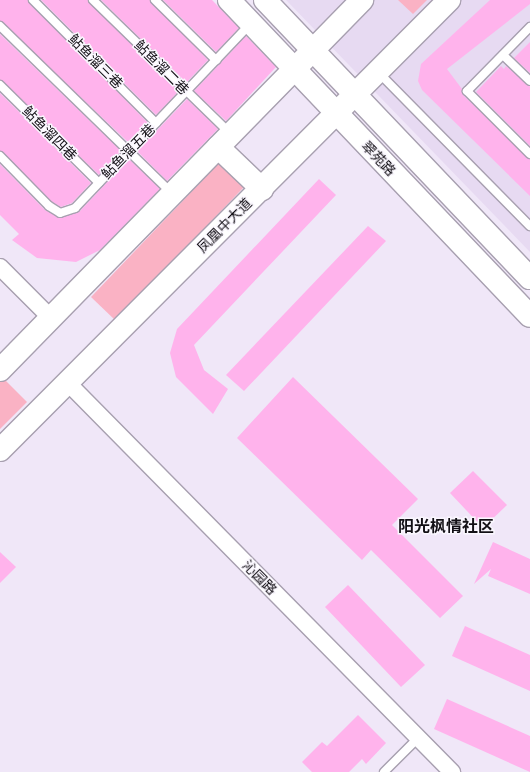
<!DOCTYPE html>
<meta charset="utf-8">
<style>
body{margin:0}
#map{position:relative;width:530px;height:772px;overflow:hidden;background:#f0e7f8;font-family:Spectral,"Noto Sans SC",serif}
div>[style]{position:absolute}
.built>*{inset:0;background:#e7daf2}
.green>*{inset:0;background:#fab2c4}
.building>*{inset:0;background:#ffb3ec}
.roads{filter:drop-shadow(1px 0 #a8a0b0) drop-shadow(-1px 0 #a8a0b0) drop-shadow(0 1px #a8a0b0) drop-shadow(0 -1px #a8a0b0)}
.lane>*{height:8px;margin:-4px;padding:0 4px;transform-origin:4px;border-radius:4px;background:#fff}
.street>*{height:16px;margin:-8px;padding:0 8px;transform-origin:8px;border-radius:8px;background:#fff}
.secondary>*{height:22px;margin:-11px;padding:0 11px;transform-origin:11px;border-radius:11px;background:#fff}
span{translate:-50% -50%;white-space:nowrap;text-align:center;line-height:1.15;-webkit-text-stroke:3px #faf7fe;paint-order:stroke}
.street-label{font-size:14px;color:#120f15}
.quarter-label{font-size:16px;color:#120f15;font-weight:700}
</style>
<div id="map">
<div class="built">
<div style="clip-path:polygon(286px 0,530px 0,530px 252px)"></div>
</div>
<div class="green">
<div style="clip-path:polygon(398px 0,427px 0,413px 14px)"></div>
<div style="clip-path:polygon(219px 163px,244px 187px,116px 321px,91px 297px)"></div>
<div style="clip-path:polygon(0 375px,27px 402px,0 429px)"></div>
</div>
<div class="building">
<div style="clip-path:polygon(0 0,28px 0,148px 123px,129px 143px,0 21px)"></div>
<div style="clip-path:polygon(41px 0,88px 0,179px 91px,156px 115px)"></div>
<div style="clip-path:polygon(101px 0,150px 0,208px 60px,186px 83px)"></div>
<div style="clip-path:polygon(163px 0,212px 0,239px 28px,216px 52px)"></div>
<div style="clip-path:polygon(490px 0,530px 0,530px 4px,447px 69px,462px 89px,463px 95px,530px 159px,530px 196px,422px 90px,418px 81px,421px 64px)"></div>
<div style="clip-path:polygon(0 34px,121px 151px,99px 175px,0 80px)"></div>
<div style="clip-path:polygon(246px 36px,276px 67px,226px 121px,194px 91px)"></div>
<div style="clip-path:polygon(530px 42px,530px 73px,514px 58px)"></div>
<div style="clip-path:polygon(501px 66px,504px 69px,506px 66px,530px 86px,530px 146px,476px 92px)"></div>
<div style="clip-path:polygon(0 93px,91px 183px,72px 203px,61px 207px,52px 202px,0 151px)"></div>
<div style="clip-path:polygon(187px 99px,218px 129px,167px 181px,137px 151px)"></div>
<div style="clip-path:polygon(129px 159px,160px 189px,100px 250px,76px 262px,37px 258px,12px 240px,19px 234px,0 215px,0 164px,45px 210px,60px 218px,79px 212px)"></div>
<div style="clip-path:polygon(319px 179px,336px 195px,194px 345px,204px 370px,228px 389px,213px 414px,176px 377px,170px 353px,177px 329px)"></div>
<div style="clip-path:polygon(368px 226px,386px 241px,244px 391px,226px 375px)"></div>
<div style="clip-path:polygon(293px 377px,418px 499px,392px 525px,463px 596px,440px 618px,371px 550px,362px 560px,237px 438px)"></div>
<div style="clip-path:polygon(473px 471px,507px 505px,483px 528px,450px 493px)"></div>
<div style="clip-path:polygon(493px 542px,530px 559px,530px 594px,488px 576px,491px 569px,474px 584px)"></div>
<div style="clip-path:polygon(0 552px,16px 567px,0 583px)"></div>
<div style="clip-path:polygon(348px 585px,425px 665px,401px 687px,325px 607px)"></div>
<div style="clip-path:polygon(465px 626px,530px 655px,530px 691px,452px 656px)"></div>
<div style="clip-path:polygon(447px 699px,530px 736px,530px 772px,434px 729px)"></div>
<div style="clip-path:polygon(358px 715px,386px 743px,366px 764px,362px 759px,349px 772px,312px 772px,302px 762px,322px 742px,327px 746px)"></div>
</div>
<div class="roads">
<div class="lane">
<div style="left:33px;top:0;width:174px;rotate:45deg"></div>
<div style="left:93px;top:0;width:191px;rotate:44.2deg"></div>
<div style="left:155px;top:0;width:86px;rotate:44.5deg"></div>
<div style="left:0;top:26px;width:240px;rotate:44.2deg"></div>
<div style="left:530px;top:27px;width:90px;rotate:134.5deg"></div>
<div style="left:467px;top:91px;width:89px;rotate:45deg"></div>
<div style="left:503px;top:55px;width:37px;rotate:44deg"></div>
<div style="left:379px;top:73px;width:215px;rotate:45.4deg"></div>
<div style="left:0;top:85px;width:139px;rotate:44.7deg"></div>
<div style="left:0;top:156px;width:70px;rotate:45.6deg"></div>
<div style="left:49px;top:206px;width:13px;rotate:32deg"></div>
<div style="left:60px;top:213px;width:16px;rotate:-18deg"></div>
<div style="left:75px;top:208px;width:254px;rotate:-46.4deg"></div>
<div style="left:384px;top:772px;width:48px;rotate:-45deg"></div>
</div>
<div class="street">
<div style="left:0;top:267px;width:74px;rotate:45deg"></div>
<div style="left:68px;top:383px;width:547px;rotate:45.37deg"></div>
</div>
<div class="secondary">
<div style="left:229px;top:0;width:436px;rotate:46.4deg"></div>
<div style="left:265px;top:0;width:384px;rotate:46.4deg"></div>
<div style="left:218px;top:147px;width:61px;rotate:43.7deg"></div>
<div style="left:0;top:370px;width:518px;rotate:-45.63deg"></div>
<div style="left:0;top:450px;width:636px;rotate:-45.06deg"></div>
</div>
</div>
<div class="street-label">
<span style="left:95px;top:62px;rotate:45deg">鲇鱼溜三巷</span>
<span style="left:161px;top:68px;rotate:45deg">鲇鱼溜二巷</span>
<span style="left:49px;top:134px;rotate:45deg">鲇鱼溜四巷</span>
<span style="left:129px;top:152px;rotate:-46deg">鲇鱼溜五巷</span>
<span style="left:378px;top:159px;rotate:46deg">翠苑路</span>
<span style="left:225px;top:226px;rotate:-45deg">凤凰中大道</span>
<span style="left:259px;top:578px;rotate:45deg">沁园路</span>
</div>
<div class="quarter-label">
<span style="left:446px;top:527px">阳光枫情社区</span>
</div>
</div>
